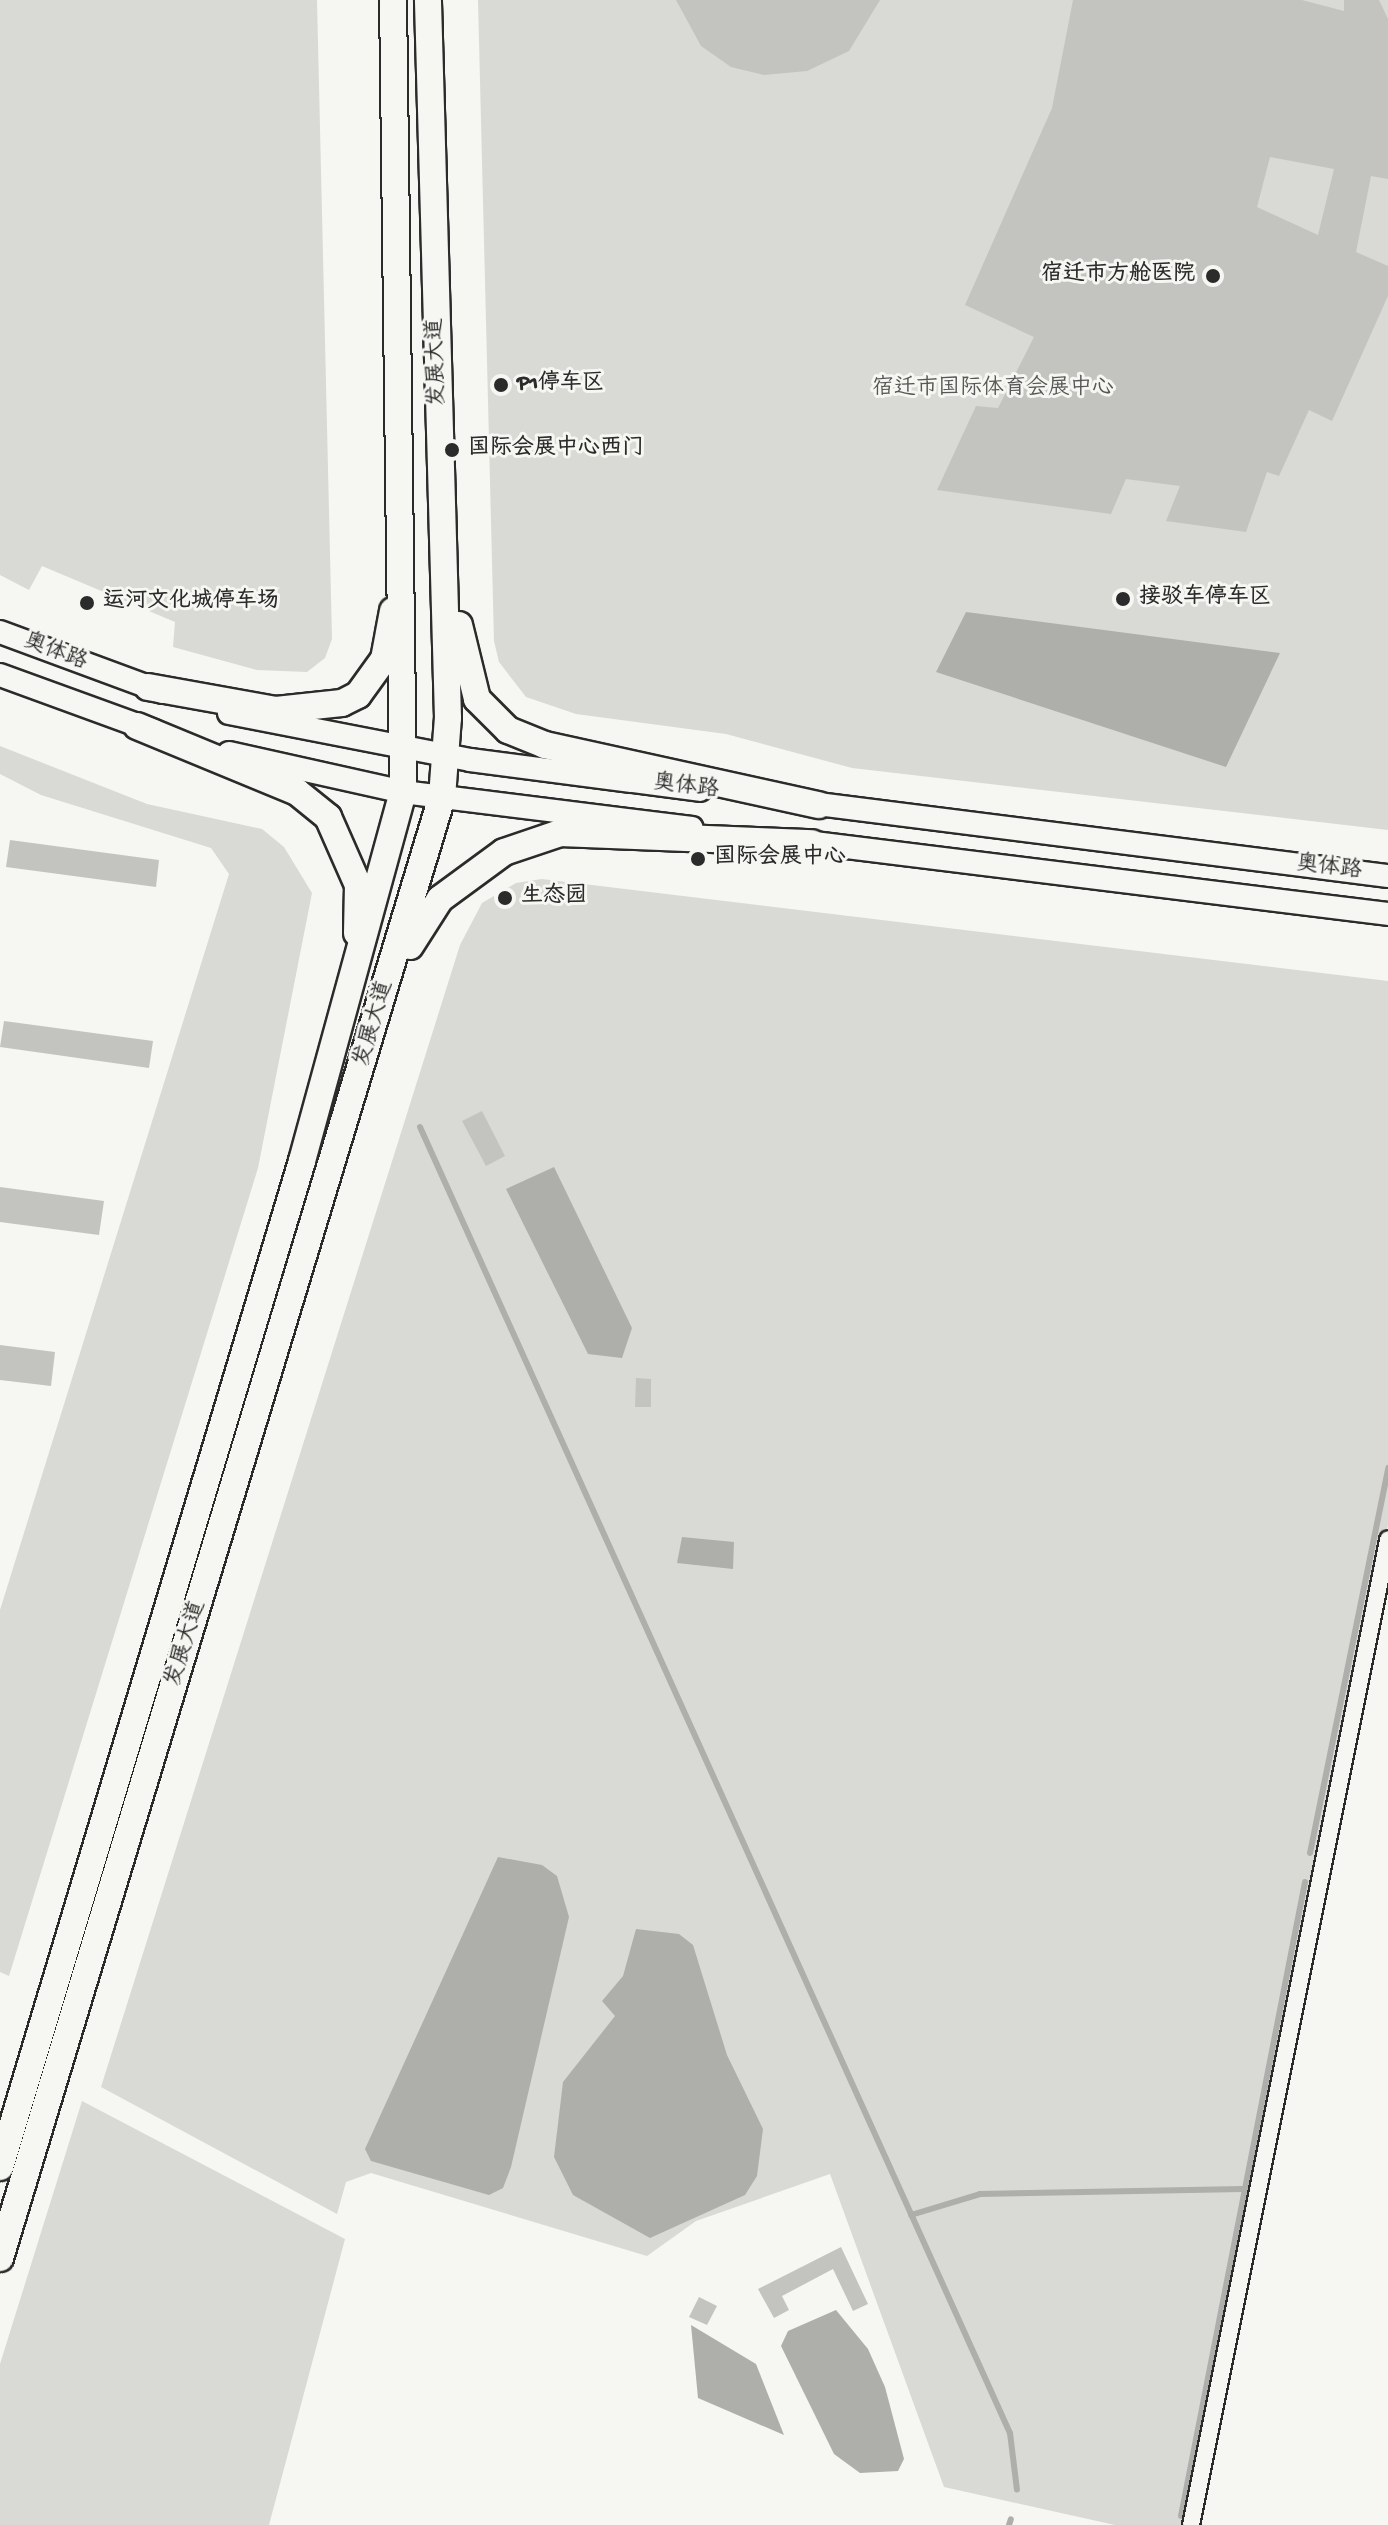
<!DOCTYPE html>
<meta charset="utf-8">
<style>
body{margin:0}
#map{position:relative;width:1388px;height:2525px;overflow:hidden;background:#f6f6f2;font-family:"Gochi Hand","LXGW WenKai TC",sans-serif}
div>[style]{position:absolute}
.green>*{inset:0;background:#d9d9d5}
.water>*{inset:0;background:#aeaeab}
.stream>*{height:6px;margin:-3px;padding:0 3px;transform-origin:3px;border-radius:3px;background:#aeaeab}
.building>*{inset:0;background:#c3c3c0}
.roads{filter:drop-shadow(2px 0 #2b2b2b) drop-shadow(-2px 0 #2b2b2b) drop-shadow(0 2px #2b2b2b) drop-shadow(0 -2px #2b2b2b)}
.minor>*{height:16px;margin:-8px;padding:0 8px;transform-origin:8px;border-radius:8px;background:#f6f6f2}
.secondary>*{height:22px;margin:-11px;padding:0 11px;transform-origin:11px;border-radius:11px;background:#f6f6f2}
.primary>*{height:26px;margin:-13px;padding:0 13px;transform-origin:13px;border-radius:13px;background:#f6f6f2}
.dots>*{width:22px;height:22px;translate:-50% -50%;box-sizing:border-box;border:4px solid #f6f6f2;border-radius:50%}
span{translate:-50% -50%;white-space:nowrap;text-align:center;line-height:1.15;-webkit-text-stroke:6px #f6f6f2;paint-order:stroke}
.poi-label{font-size:22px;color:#2b2b2b;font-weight:700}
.right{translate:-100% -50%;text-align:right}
.left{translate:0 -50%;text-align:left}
.street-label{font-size:22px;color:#2b2b2b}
.park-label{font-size:22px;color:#565656}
</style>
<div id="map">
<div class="green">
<div style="clip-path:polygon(0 0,317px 0,332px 639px,325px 658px,307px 672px,257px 670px,173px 647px,175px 622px,42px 566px,29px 590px,0 575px)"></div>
<div style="clip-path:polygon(478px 0,1388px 0,1388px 830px,852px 768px,726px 734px,576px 714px,526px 697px,499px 662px,494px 641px)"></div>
<div style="clip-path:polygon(0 746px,147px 804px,262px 829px,284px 847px,312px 893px,258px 1168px,9px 1976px,0 1972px,0 1610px,229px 874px,211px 848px,41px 795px,0 774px)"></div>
<div style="clip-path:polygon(542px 879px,1388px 981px,1388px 1525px,1190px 2525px,1115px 2525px,944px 2487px,830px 2174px,696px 2221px,647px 2256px,371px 2173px,346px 2182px,337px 2214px,101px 2087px,460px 945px,482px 903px,516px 883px)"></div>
<div style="clip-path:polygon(82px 2101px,345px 2239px,269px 2525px,0 2525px,0 2364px)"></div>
</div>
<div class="water">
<div style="clip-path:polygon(966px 612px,1280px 653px,1226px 767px,936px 672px)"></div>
<div style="clip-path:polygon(554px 1167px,632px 1328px,622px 1358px,588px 1354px,506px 1189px)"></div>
<div style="clip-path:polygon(682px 1537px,734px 1542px,733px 1569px,677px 1563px)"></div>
<div style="clip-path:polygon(498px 1857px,542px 1865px,557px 1876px,569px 1917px,511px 2167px,503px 2188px,489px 2195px,371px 2161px,365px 2149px)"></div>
<div style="clip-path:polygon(636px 1929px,679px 1934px,693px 1945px,727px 2055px,763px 2129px,757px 2176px,745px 2195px,650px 2238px,573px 2195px,554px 2157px,563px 2082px,615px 2016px,602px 2001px,623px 1976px)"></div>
<div style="clip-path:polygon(836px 2310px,868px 2349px,885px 2387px,904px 2459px,898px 2471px,860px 2473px,834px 2454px,781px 2346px,788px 2331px)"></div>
<div style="clip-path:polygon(691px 2325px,756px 2364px,784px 2435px,698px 2398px)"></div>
</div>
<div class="stream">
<div style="left:420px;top:1127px;width:1433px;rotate:65.69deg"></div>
<div style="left:1010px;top:2433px;width:57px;rotate:83deg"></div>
<div style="left:1310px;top:1853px;width:393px;rotate:-78.5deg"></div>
<div style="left:911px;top:2215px;width:72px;rotate:-16.9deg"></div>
<div style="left:980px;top:2194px;width:263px;rotate:-1.1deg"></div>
<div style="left:1181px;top:2516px;width:646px;rotate:-78.93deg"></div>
<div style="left:1009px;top:2525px;width:6px;rotate:-72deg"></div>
</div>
<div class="building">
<div style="clip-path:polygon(676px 0,880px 0,849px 51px,807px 71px,764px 75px,731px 67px,701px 46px)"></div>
<div style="clip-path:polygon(evenodd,1073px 0,1302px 0,1344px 11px,1344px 0,1379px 0,1388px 19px,1388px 179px,1371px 176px,1356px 252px,1388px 266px,1388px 296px,1332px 421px,1309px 410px,1279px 476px,1267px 472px,1246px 532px,1166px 521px,1180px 486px,1126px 479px,1111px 514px,937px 490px,976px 406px,998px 408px,1034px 337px,965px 305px,1052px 108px,1073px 0,1270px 157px,1334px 169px,1318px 235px,1257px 207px,1270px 157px)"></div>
<div style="clip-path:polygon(10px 840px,159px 860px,156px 887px,6px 867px)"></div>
<div style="clip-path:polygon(4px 1021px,153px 1041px,149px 1068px,0 1047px)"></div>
<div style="clip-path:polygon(482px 1111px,505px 1156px,486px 1166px,462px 1121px)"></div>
<div style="clip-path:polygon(0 1187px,104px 1201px,99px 1235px,0 1222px)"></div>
<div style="clip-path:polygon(0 1345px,55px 1352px,51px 1386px,0 1380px)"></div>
<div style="clip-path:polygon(636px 1378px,651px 1379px,651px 1407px,635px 1407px)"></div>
<div style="clip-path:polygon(841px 2247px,868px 2304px,853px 2311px,833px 2269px,782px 2296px,789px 2310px,774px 2318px,758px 2289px)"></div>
<div style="clip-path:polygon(699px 2297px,717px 2306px,707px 2325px,689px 2317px)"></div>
</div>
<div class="roads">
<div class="minor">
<div style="left:1191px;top:2525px;width:1005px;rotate:-78.69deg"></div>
</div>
<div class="secondary">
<div style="left:0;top:632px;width:173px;rotate:20.3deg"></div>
<div style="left:0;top:675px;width:164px;rotate:20deg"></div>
<div style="left:229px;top:713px;width:246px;rotate:11deg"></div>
<div style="left:470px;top:760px;width:232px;rotate:7.4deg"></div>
<div style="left:229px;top:753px;width:178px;rotate:12.6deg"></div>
<div style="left:403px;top:792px;width:291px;rotate:7.1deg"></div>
<div style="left:802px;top:802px;width:591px;rotate:7.2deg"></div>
<div style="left:798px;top:841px;width:594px;rotate:7.05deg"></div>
</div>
<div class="primary">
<div style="left:459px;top:625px;width:76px;rotate:76.3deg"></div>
<div style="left:477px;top:699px;width:44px;rotate:45deg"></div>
<div style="left:508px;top:730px;width:40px;rotate:22deg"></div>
<div style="left:545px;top:745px;width:280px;rotate:12.4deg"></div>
<div style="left:148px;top:687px;width:130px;rotate:10.2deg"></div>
<div style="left:276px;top:710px;width:66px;rotate:-6.1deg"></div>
<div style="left:342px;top:703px;width:18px;rotate:-27deg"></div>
<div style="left:358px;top:695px;width:44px;rotate:-54.2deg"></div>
<div style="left:384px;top:659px;width:49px;rotate:-79.4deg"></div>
<div style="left:137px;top:726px;width:173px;rotate:22.4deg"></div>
<div style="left:297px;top:792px;width:40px;rotate:39deg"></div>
<div style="left:328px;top:817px;width:74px;rotate:66.2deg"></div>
<div style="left:358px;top:885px;width:48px;rotate:91.2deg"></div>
<div style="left:410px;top:946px;width:56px;rotate:-57.4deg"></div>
<div style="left:440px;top:899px;width:79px;rotate:-36.3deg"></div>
<div style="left:504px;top:852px;width:59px;rotate:-18.7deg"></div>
<div style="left:560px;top:833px;width:252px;rotate:2.3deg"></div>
<div style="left:0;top:2167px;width:1050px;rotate:-73.29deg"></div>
<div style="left:302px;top:1161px;width:383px;rotate:-74.7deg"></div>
<div style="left:403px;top:792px;width:792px;rotate:-90.72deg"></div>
<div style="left:0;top:2258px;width:1526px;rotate:-73.17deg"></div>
<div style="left:442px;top:797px;width:79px;rotate:-85.7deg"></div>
<div style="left:448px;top:718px;width:718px;rotate:-91.6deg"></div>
</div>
</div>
<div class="dots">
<div style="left:1213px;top:276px;background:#2b2b2b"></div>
<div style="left:501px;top:385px;background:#2b2b2b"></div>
<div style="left:452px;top:450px;background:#2b2b2b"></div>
<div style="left:1123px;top:599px;background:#2b2b2b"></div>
<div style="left:87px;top:603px;background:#2b2b2b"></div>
<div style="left:698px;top:859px;background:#2b2b2b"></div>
<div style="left:505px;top:898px;background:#2b2b2b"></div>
</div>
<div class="poi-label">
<span class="right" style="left:1195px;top:276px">宿迁市方舱医院</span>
<span class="left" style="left:517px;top:385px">P1停车区</span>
<span class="left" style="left:468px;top:450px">国际会展中心西门</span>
<span class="left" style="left:1139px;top:599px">接驳车停车区</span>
<span class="left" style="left:103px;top:603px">运河文化城停车场</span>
<span class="left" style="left:714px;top:859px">国际会展中心</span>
<span class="left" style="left:521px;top:898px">生态园</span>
</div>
<div class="street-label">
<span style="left:438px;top:362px;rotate:-92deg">发展大道</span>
<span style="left:55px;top:653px;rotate:21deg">奥体路</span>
<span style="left:686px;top:788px;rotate:7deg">奥体路</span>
<span style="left:1329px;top:869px;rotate:7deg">奥体路</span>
<span style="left:375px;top:1024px;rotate:-74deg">发展大道</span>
<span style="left:187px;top:1644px;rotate:-73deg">发展大道</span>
</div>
<div class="park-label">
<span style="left:993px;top:390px">宿迁市国际体育会展中心</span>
</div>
</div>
